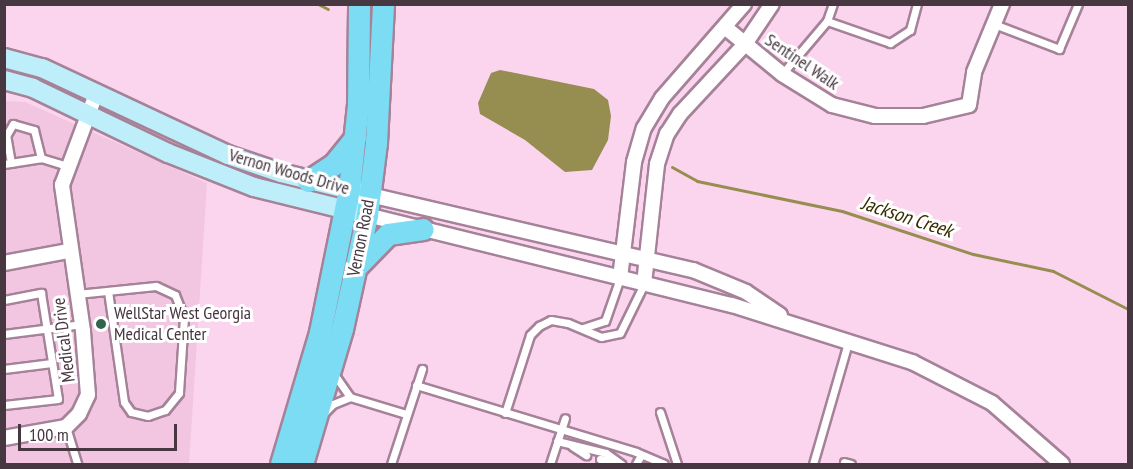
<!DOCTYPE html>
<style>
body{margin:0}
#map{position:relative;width:1133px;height:469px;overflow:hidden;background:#fbd4ed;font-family:"PT Sans Narrow",sans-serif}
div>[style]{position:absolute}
.built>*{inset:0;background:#f2c5e1}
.water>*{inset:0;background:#968d51}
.stream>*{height:3px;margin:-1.5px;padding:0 1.5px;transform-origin:1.5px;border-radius:1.5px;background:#968d51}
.roads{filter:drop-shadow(2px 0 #a58298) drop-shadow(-2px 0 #a58298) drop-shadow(0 2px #a58298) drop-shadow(0 -2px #a58298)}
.lane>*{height:7px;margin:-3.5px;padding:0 3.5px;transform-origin:3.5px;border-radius:3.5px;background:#fff}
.street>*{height:14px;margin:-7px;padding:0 7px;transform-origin:7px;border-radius:7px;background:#fff}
.secondary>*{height:18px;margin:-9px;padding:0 9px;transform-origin:9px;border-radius:9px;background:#bdeefa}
.primary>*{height:21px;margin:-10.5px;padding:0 10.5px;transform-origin:10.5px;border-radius:10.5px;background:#7bdcf4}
.dots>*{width:16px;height:16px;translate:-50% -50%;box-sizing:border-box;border:3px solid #fff;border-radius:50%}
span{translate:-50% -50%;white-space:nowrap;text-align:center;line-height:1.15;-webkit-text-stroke:6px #fff;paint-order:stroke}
.street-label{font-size:18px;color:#463741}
.poi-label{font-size:18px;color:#463741}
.left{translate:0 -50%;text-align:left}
.water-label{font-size:20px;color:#372f00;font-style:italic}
.frame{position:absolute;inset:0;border:6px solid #463741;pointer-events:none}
.scale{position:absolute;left:18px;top:424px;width:159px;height:27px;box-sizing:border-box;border:3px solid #463741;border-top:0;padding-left:8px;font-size:18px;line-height:21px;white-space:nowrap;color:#463741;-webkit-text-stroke:4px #fff;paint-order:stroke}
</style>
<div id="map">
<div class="built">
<div style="clip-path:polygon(4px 101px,25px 102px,207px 183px,189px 464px,5px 464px)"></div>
</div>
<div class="water">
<div style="clip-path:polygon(500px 70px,594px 89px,608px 100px,611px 116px,608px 140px,592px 170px,565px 172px,525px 140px,480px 114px,478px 103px,491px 73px)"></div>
</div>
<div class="stream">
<div style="left:318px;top:4px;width:11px;rotate:27deg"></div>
<div style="left:672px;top:167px;width:29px;rotate:29deg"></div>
<div style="left:697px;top:181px;width:148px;rotate:11.7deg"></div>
<div style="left:842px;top:211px;width:138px;rotate:18.2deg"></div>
<div style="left:973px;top:254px;width:82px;rotate:12deg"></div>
<div style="left:1053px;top:271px;width:84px;rotate:26.9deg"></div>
</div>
<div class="roads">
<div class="lane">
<div style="left:827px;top:21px;width:67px;rotate:19.2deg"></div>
<div style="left:890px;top:43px;width:24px;rotate:-33deg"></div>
<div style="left:910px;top:30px;width:27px;rotate:-75deg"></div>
<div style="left:994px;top:24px;width:70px;rotate:21deg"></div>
<div style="left:1059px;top:49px;width:49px;rotate:-67.1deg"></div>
<div style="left:782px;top:74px;width:70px;rotate:-49.7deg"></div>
<div style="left:827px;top:21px;width:18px;rotate:-71deg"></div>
<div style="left:11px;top:163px;width:27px;rotate:-100deg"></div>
<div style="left:6px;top:136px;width:14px;rotate:-60deg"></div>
<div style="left:13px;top:124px;width:22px;rotate:16deg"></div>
<div style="left:34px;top:130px;width:29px;rotate:76deg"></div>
<div style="left:4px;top:164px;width:37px;rotate:-9deg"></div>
<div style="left:41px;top:158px;width:28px;rotate:17deg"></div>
<div style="left:77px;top:294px;width:79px;rotate:-5.8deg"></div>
<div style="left:156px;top:286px;width:21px;rotate:25deg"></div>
<div style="left:175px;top:295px;width:24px;rotate:68deg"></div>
<div style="left:184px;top:317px;width:76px;rotate:93.8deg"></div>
<div style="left:179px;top:393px;width:22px;rotate:129deg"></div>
<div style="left:165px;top:410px;width:18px;rotate:161deg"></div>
<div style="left:148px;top:416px;width:17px;rotate:-167deg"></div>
<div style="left:131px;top:412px;width:12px;rotate:-125deg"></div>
<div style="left:124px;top:402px;width:112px;rotate:-98.2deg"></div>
<div style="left:4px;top:300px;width:38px;rotate:-11deg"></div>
<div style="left:41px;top:293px;width:107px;rotate:80.9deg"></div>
<div style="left:58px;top:399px;width:54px;rotate:173.7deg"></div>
<div style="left:583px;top:328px;width:23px;rotate:-18deg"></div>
<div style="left:605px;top:321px;width:46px;rotate:-70.8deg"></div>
<div style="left:4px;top:334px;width:79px;rotate:-7.3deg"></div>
<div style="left:4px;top:369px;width:48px;rotate:-7.1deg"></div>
<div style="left:416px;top:385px;width:230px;rotate:16.9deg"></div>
<div style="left:636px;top:452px;width:30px;rotate:23deg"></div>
<div style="left:350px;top:397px;width:59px;rotate:16.9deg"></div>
<div style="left:660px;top:412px;width:55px;rotate:71.9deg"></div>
<div style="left:505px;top:413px;width:82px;rotate:-72.2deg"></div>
<div style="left:530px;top:335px;width:13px;rotate:-45deg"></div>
<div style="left:539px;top:326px;width:13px;rotate:-27deg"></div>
<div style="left:551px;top:320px;width:17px;rotate:10deg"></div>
<div style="left:568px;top:323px;width:36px;rotate:23deg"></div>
<div style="left:601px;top:337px;width:19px;rotate:-12deg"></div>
<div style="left:620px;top:333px;width:55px;rotate:-63.9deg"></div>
<div style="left:323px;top:414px;width:14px;rotate:-45deg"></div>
<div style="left:333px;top:404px;width:18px;rotate:-22deg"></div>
<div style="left:350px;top:397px;width:28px;rotate:-125deg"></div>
<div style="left:66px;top:427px;width:39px;rotate:73deg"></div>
<div style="left:557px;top:441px;width:50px;rotate:13.8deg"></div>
<div style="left:606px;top:453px;width:19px;rotate:36deg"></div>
<div style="left:572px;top:446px;width:17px;rotate:33deg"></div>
<div style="left:600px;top:459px;width:13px;rotate:4deg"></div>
<div style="left:844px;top:462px;width:7px;rotate:16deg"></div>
<div style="left:391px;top:464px;width:100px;rotate:-71.9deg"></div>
<div style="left:550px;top:464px;width:48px;rotate:-71.9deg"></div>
<div style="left:636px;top:464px;width:10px;rotate:-61deg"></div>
<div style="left:813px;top:464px;width:126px;rotate:-73.9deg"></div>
</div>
<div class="street">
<div style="left:726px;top:28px;width:72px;rotate:39.4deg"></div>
<div style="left:782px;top:74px;width:59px;rotate:31.8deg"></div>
<div style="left:832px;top:105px;width:44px;rotate:14.3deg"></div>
<div style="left:875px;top:116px;width:48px"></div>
<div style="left:923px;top:116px;width:47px;rotate:-13.4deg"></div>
<div style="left:969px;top:105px;width:33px;rotate:-81deg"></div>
<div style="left:974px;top:72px;width:74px;rotate:-67.6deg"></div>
<div style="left:370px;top:195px;width:332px;rotate:13.1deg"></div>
<div style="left:693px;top:270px;width:57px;rotate:22.5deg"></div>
<div style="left:746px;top:292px;width:41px;rotate:34.1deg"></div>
<div style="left:367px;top:215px;width:376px;rotate:13.9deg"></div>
<div style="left:732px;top:305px;width:189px;rotate:17.6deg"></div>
<div style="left:912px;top:362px;width:90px;rotate:27.1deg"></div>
<div style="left:992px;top:403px;width:93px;rotate:41.1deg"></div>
<div style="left:4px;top:263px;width:66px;rotate:-10.5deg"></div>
<div style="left:620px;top:278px;width:117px;rotate:-83.1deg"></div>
<div style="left:634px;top:162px;width:35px;rotate:-74deg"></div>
<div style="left:644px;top:128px;width:35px;rotate:-59deg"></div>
<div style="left:662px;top:98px;width:125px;rotate:-48.9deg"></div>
<div style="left:644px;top:284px;width:121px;rotate:-83.8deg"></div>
<div style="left:657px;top:164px;width:32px;rotate:-72deg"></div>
<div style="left:667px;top:134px;width:24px;rotate:-57deg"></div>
<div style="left:680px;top:114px;width:96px;rotate:-47.1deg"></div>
<div style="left:745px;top:44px;width:48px;rotate:-56deg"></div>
<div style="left:4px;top:438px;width:63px;rotate:-10.1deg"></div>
<div style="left:66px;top:427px;width:18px;rotate:-45deg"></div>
<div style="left:79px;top:414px;width:21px;rotate:-65deg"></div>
<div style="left:88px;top:395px;width:64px;rotate:-94.5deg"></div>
<div style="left:83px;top:331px;width:148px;rotate:-98.2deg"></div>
<div style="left:62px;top:185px;width:97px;rotate:-69.5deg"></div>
</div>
<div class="secondary">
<div style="left:4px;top:58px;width:39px;rotate:15deg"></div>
<div style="left:42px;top:68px;width:205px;rotate:25.1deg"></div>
<div style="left:228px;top:155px;width:56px;rotate:18.8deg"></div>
<div style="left:281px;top:173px;width:84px;rotate:13.7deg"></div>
<div style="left:4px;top:80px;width:30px;rotate:15deg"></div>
<div style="left:33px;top:88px;width:150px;rotate:25.7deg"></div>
<div style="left:168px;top:153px;width:92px;rotate:21.6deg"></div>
<div style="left:254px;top:187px;width:116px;rotate:13.9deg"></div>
</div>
<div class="primary">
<div style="left:308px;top:181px;width:30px;rotate:-33deg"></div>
<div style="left:333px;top:165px;width:35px;rotate:-51deg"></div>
<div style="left:358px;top:265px;width:43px;rotate:-45.9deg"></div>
<div style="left:388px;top:234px;width:35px;rotate:-8deg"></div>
<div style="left:281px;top:464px;width:138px;rotate:-73.5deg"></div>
<div style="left:320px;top:332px;width:145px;rotate:-78.5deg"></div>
<div style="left:349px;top:190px;width:86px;rotate:-84deg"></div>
<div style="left:358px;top:104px;width:100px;rotate:-89.4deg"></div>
<div style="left:302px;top:464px;width:141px;rotate:-73.5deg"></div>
<div style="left:342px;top:329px;width:117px;rotate:-77.6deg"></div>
<div style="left:367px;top:215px;width:73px;rotate:-82.9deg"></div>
<div style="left:376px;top:143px;width:139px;rotate:-87.1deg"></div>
</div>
</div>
<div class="dots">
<div style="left:101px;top:324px;background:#31664c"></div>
</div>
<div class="street-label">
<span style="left:802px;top:62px;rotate:34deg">Sentinel Walk</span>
<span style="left:289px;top:172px;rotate:16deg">Vernon Woods Drive</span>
<span style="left:361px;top:238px;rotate:-79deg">Vernon Road</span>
<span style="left:64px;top:340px;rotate:-97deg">Medical Drive</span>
</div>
<div class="poi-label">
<span class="left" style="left:114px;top:324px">WellStar West Georgia<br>Medical Center</span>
</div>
<div class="water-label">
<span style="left:907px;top:217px;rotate:18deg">Jackson Creek</span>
</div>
<div class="frame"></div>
<div class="scale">100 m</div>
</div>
